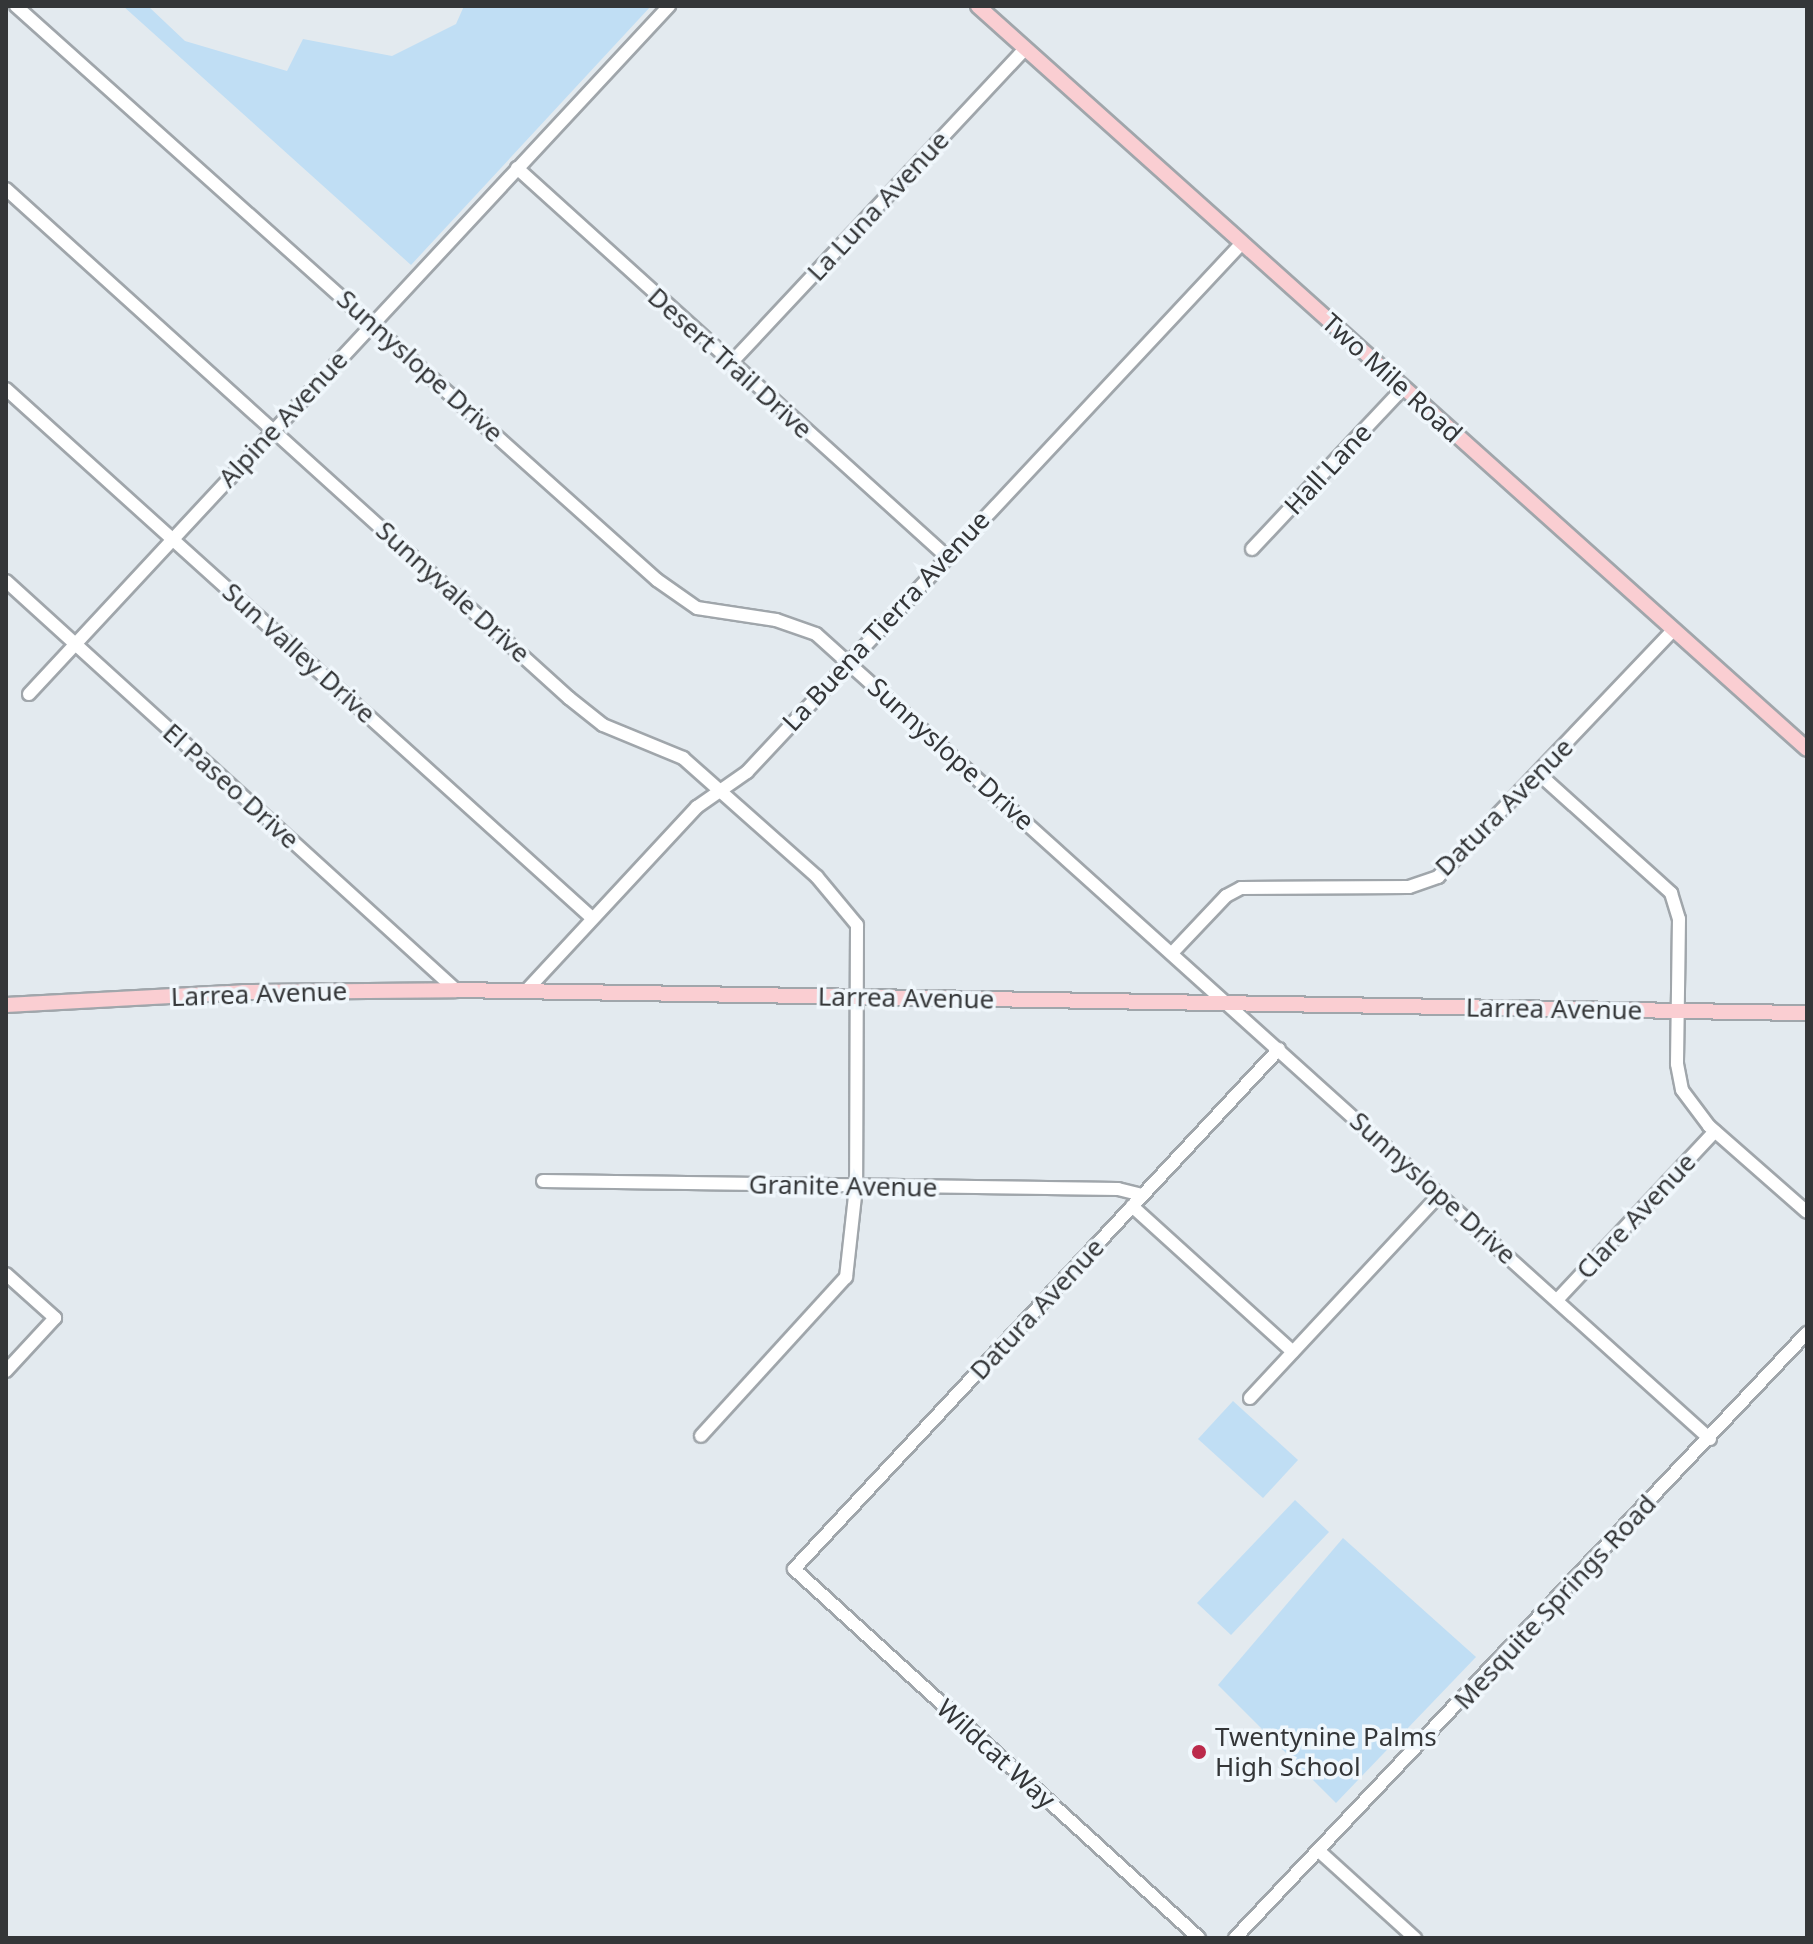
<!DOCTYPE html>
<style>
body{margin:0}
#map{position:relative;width:1813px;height:1944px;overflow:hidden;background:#e3eaef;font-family:"Noto Sans",sans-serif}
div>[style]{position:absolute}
.green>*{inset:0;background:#c0def4}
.roads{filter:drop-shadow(2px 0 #a0a6ab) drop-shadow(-2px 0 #a0a6ab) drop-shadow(0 2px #a0a6ab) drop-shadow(0 -2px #a0a6ab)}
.minor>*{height:12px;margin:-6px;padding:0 6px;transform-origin:6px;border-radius:6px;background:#fff}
.major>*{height:14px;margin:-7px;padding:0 7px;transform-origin:7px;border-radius:7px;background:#faced2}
.dots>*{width:22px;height:22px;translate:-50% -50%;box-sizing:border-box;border:4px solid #f0f7fc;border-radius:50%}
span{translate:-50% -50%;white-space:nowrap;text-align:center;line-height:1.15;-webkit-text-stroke:7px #f0f7fc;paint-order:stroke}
.street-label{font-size:26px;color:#343638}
.poi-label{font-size:26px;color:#343638}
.left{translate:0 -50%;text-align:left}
.frame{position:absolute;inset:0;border:8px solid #343638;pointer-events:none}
</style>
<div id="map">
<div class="green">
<div style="clip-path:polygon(123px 6px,148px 6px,185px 41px,287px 71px,303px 39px,392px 56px,456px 24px,464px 6px,651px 6px,411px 265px)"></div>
<div style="clip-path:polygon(1233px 1401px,1298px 1460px,1263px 1498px,1198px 1439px)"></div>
<div style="clip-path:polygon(1295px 1500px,1329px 1532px,1231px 1635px,1197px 1603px)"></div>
<div style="clip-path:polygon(1343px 1538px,1476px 1657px,1336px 1803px,1218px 1685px)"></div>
</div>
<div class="roads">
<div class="minor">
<div style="left:16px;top:6px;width:860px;rotate:41.84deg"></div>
<div style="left:657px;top:580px;width:49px;rotate:35deg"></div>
<div style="left:697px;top:608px;width:80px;rotate:8.6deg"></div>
<div style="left:776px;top:620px;width:42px;rotate:19.3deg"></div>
<div style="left:816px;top:634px;width:1203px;rotate:42deg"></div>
<div style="left:517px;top:168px;width:577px;rotate:42.12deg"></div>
<div style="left:6px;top:189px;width:759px;rotate:42.12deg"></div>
<div style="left:569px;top:698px;width:43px;rotate:38.5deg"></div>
<div style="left:603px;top:725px;width:87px;rotate:22.4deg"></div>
<div style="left:683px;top:758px;width:179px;rotate:41.6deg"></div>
<div style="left:817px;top:877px;width:62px;rotate:50.2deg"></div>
<div style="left:857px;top:925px;width:262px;rotate:90.2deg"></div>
<div style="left:856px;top:1187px;width:91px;rotate:96.3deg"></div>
<div style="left:846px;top:1277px;width:215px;rotate:132.4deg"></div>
<div style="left:731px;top:363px;width:430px;rotate:-46.9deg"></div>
<div style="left:6px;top:389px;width:788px;rotate:42.07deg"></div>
<div style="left:1252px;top:549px;width:221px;rotate:-46.8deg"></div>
<div style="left:6px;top:581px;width:608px;rotate:42.27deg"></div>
<div style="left:29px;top:694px;width:940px;rotate:-47.07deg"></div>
<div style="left:1539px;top:774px;width:178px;rotate:42deg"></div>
<div style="left:1671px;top:893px;width:27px;rotate:73deg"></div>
<div style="left:1679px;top:919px;width:145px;rotate:90.8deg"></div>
<div style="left:1677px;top:1064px;width:26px;rotate:79deg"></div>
<div style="left:1682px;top:1090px;width:45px;rotate:53.1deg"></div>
<div style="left:1709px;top:1126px;width:130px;rotate:41.3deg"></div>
<div style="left:1173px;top:952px;width:77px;rotate:-46.6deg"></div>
<div style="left:1226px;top:896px;width:17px;rotate:-28deg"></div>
<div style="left:1241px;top:888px;width:168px;rotate:-0.3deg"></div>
<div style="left:1409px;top:887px;width:31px;rotate:-19deg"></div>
<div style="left:1438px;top:877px;width:341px;rotate:-46.4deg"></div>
<div style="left:525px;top:992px;width:253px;rotate:-47.1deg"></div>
<div style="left:697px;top:807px;width:61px;rotate:-35deg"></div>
<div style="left:747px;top:772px;width:724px;rotate:-46.9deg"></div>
<div style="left:543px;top:1181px;width:575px;rotate:0.8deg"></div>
<div style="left:1118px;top:1189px;width:25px;rotate:14deg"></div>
<div style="left:1132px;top:1206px;width:217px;rotate:42.2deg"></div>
<div style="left:6px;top:1274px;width:66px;rotate:41.9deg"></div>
<div style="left:55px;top:1318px;width:72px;rotate:132.8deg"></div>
<div style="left:1557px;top:1300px;width:231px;rotate:-46.9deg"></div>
<div style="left:1250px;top:1398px;width:277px;rotate:-47deg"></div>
<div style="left:1319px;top:1851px;width:130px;rotate:42.2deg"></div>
<div style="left:1199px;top:1938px;width:548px;rotate:-137.66deg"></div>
<div style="left:794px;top:1569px;width:711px;rotate:-46.99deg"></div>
<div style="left:1235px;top:1938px;width:833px;rotate:-46.61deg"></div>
</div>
<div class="major">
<div style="left:978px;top:6px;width:1113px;rotate:41.87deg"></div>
<div style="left:6px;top:1005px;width:238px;rotate:-3.1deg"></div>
<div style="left:244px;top:992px;width:212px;rotate:-0.5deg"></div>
<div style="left:456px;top:990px;width:1351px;rotate:0.98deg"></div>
</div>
</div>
<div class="dots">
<div style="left:1199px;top:1752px;background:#bb2a4b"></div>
</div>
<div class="street-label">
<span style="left:878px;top:206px;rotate:-47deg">La Luna Avenue</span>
<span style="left:730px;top:363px;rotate:42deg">Desert Trail Drive</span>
<span style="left:420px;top:366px;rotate:42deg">Sunnyslope Drive</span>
<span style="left:1392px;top:378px;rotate:42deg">Two Mile Road</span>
<span style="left:283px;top:419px;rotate:-47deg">Alpine Avenue</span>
<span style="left:1328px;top:469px;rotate:-47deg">Hall Lane</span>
<span style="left:453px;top:592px;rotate:42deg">Sunnyvale Drive</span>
<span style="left:886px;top:621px;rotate:-47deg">La Buena Tierra Avenue</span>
<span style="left:299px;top:653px;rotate:42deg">Sun Valley Drive</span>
<span style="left:951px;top:754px;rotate:42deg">Sunnyslope Drive</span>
<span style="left:231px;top:786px;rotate:42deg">El Paseo Drive</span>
<span style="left:1504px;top:807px;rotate:-45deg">Datura Avenue</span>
<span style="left:259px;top:994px;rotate:-2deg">Larrea Avenue</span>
<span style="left:906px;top:998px;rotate:1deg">Larrea Avenue</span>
<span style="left:1554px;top:1009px;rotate:1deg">Larrea Avenue</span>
<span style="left:843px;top:1186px;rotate:1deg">Granite Avenue</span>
<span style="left:1433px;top:1188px;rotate:42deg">Sunnyslope Drive</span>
<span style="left:1636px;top:1216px;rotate:-47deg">Clare Avenue</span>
<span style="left:1037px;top:1309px;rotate:-47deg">Datura Avenue</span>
<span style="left:1555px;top:1602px;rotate:-47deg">Mesquite Springs Road</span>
<span style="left:996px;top:1754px;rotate:42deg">Wildcat Way</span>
</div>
<div class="poi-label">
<span class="left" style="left:1215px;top:1752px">Twentynine Palms<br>High School</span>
</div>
<div class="frame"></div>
</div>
